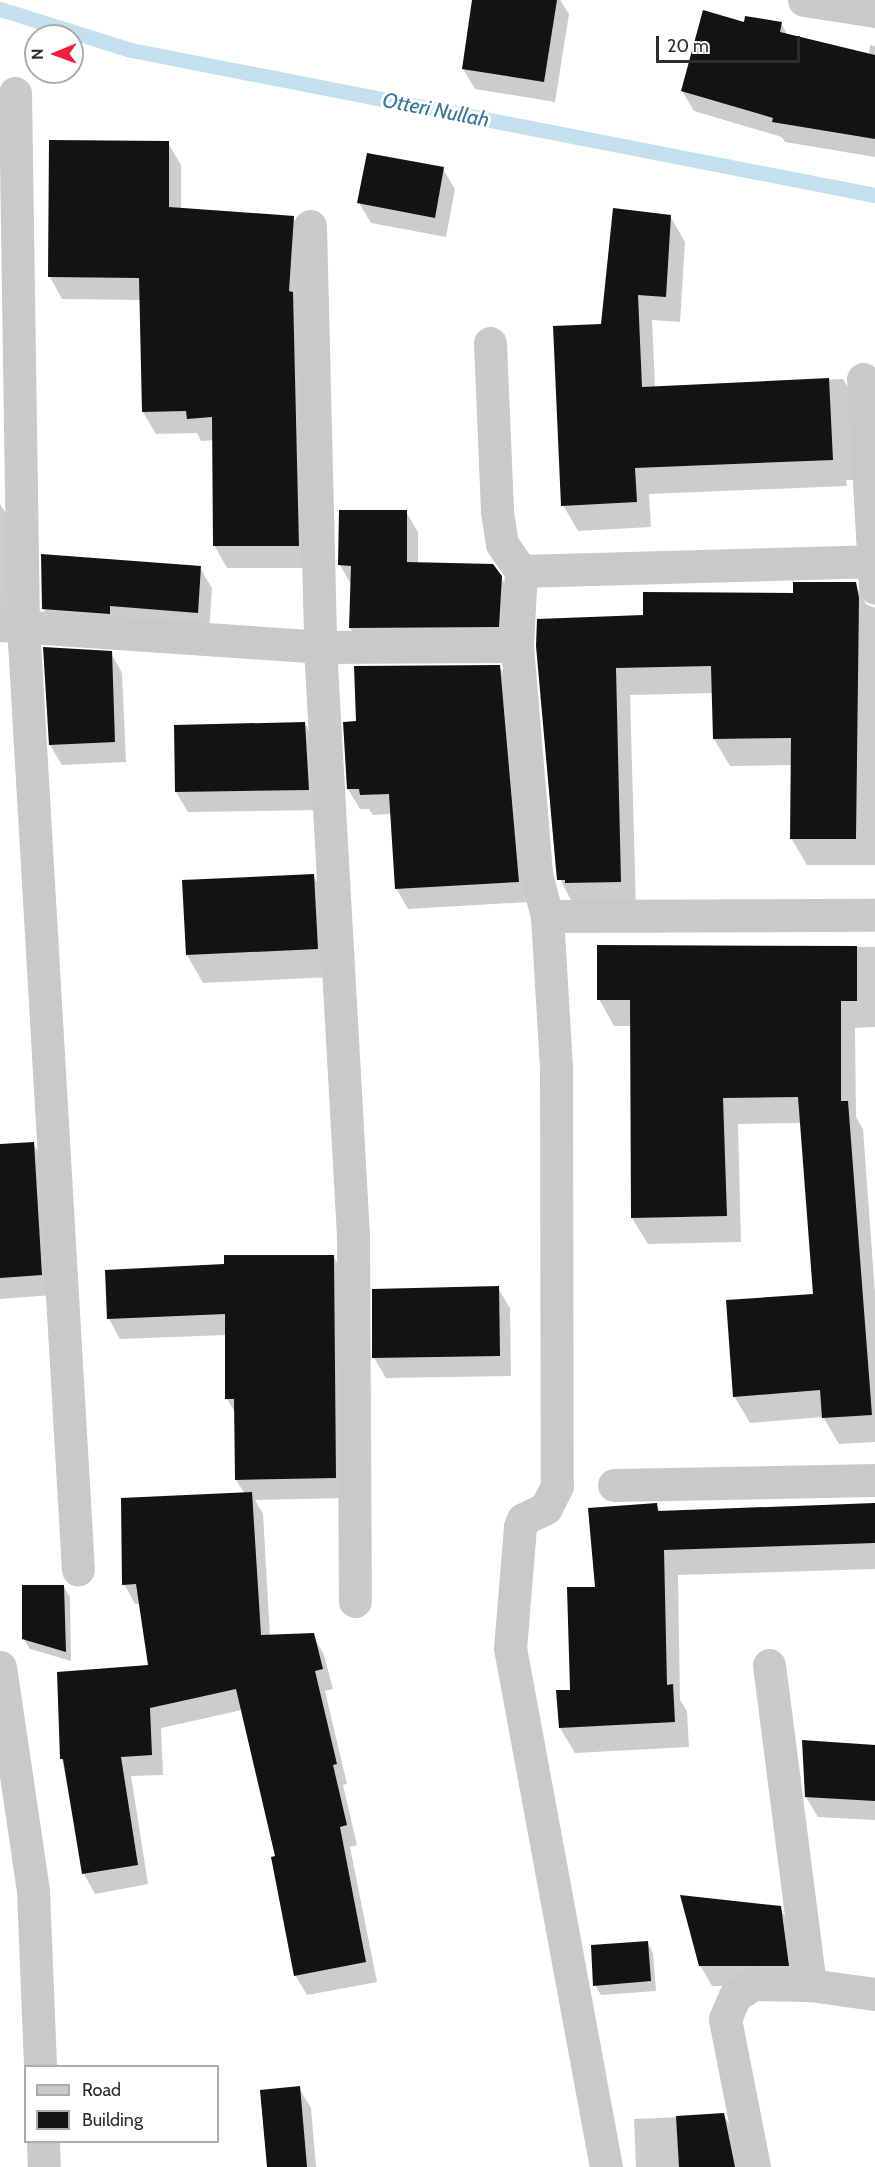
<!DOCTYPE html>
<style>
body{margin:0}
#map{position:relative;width:875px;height:2167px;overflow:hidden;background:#fff;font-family:Cabin,sans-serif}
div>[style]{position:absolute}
.shadow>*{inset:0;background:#0003}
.stream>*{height:15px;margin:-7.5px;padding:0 7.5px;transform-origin:7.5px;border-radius:7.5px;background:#c2e0ed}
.building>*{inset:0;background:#131313}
.minor>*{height:33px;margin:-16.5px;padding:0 16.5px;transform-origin:16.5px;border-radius:16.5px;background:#c9c9c9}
span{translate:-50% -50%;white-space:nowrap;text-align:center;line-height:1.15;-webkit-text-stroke:6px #fff;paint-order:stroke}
.water-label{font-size:21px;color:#347694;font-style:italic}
.legend{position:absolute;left:24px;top:2065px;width:195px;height:78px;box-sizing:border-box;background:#fff;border:2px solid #ababab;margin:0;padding:8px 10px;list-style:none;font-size:18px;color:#2c2c2c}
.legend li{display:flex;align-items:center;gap:12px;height:30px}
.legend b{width:30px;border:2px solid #ababab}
.north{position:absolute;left:24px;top:24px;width:60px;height:60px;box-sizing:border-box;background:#fff;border:2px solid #ababab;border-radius:50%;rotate:269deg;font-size:16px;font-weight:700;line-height:24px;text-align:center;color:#2c2c2c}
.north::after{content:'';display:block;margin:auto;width:21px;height:27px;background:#f31e3d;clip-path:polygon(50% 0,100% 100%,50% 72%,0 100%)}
.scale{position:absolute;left:656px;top:36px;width:144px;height:27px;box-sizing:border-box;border:3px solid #2c2c2c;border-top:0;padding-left:8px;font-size:18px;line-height:21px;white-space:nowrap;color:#2c2c2c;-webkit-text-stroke:4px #fff;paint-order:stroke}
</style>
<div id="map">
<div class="shadow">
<div style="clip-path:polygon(474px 0,560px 0,569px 14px,555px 102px,475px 89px,463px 69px)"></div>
<div style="clip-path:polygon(781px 23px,788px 36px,869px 55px,870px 45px,875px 46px,875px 157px,785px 142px,782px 137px,694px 111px,682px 91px,745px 24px)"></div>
<div style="clip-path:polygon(168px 143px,181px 165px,181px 209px,293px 218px,306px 240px,311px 568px,227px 568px,214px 545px,214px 440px,201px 441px,197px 433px,156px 434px,143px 412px,141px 300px,62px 299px,50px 277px)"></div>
<div style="clip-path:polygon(443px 169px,455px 189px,446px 237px,371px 223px,359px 203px)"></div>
<div style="clip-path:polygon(670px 216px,685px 242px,680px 322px,652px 320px,655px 387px,843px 379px,858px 405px,862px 480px,846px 480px,847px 486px,649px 494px,651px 527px,578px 531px,563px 505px,602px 326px)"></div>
<div style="clip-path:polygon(0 504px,18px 532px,19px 623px,0 623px)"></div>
<div style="clip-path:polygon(406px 512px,418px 532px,418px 564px,501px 577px,513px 598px,510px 647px,362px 648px,350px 628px,352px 586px,340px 565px)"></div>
<div style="clip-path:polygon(200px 568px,212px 588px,209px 632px,55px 629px,43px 609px)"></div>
<div style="clip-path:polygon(855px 584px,866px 604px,875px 608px,875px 865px,807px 865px,791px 838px,792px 765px,730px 766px,714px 739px,713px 693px,630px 695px,636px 908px,574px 906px,556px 871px,537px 646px,645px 617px)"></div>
<div style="clip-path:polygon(45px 648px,111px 653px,122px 673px,126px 762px,62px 765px,50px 745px)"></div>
<div style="clip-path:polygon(499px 666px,511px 687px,529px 902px,408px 909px,396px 888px,391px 814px,373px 815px,369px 809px,360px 809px,348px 789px,357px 723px)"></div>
<div style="clip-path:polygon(305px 724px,316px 744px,320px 810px,188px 812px,176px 792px)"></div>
<div style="clip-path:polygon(313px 875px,329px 903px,333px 977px,203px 983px,187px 955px)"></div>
<div style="clip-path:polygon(598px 946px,875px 947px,875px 1027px,855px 1028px,856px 1117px,863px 1129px,875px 1293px,875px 1442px,839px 1444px,823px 1417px,750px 1423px,734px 1396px,814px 1296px,801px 1123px,738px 1124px,741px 1242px,648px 1244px,632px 1218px,632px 1026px,614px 1026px,599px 999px)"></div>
<div style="clip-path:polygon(33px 1143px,45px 1164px,53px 1295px,0 1299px,0 1146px)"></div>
<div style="clip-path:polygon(333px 1256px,345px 1276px,346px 1498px,255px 1500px,263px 1514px,270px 1636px,313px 1635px,324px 1655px,333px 1689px,325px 1691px,347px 1784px,343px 1785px,357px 1845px,350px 1847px,377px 1982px,307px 1995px,295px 1975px,276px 1857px,242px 1710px,161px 1728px,163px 1775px,131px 1776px,148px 1884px,95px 1894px,84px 1874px,62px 1759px,149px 1666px,140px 1604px,135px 1604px,124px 1584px,245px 1494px,236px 1480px,236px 1414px,227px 1399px,226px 1335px,120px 1339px,109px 1319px,225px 1266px)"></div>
<div style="clip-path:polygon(498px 1288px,510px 1308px,511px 1376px,386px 1378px,374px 1358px,374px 1290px)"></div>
<div style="clip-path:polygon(656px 1504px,661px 1512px,875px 1504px,875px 1569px,678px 1575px,680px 1700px,687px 1711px,689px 1747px,575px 1753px,560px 1728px,597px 1588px)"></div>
<div style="clip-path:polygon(64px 1587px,70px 1597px,71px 1661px,30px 1649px,24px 1639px)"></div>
<div style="clip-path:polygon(875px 1746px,875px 1820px,818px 1817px,806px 1797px)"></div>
<div style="clip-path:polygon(780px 1908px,792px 1928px,799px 1986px,712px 1986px,700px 1965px)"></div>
<div style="clip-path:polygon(647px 1942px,653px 1953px,656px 1991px,601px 1995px,595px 1985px)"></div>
<div style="clip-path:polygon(299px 2088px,311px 2108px,316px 2167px,269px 2167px)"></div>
<div style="clip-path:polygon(724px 2115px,735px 2135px,742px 2167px,636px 2167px,634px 2119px)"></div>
</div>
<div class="stream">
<div style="left:0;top:9px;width:137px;rotate:17.4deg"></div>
<div style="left:131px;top:50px;width:758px;rotate:11.03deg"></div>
</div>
<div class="building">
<div style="clip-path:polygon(472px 0,557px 0,544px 82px,462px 69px)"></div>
<div style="clip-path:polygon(703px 10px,744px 22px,745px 16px,782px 22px,780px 32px,875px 55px,875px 139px,772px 122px,773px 118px,681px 91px)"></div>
<div style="clip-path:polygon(49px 140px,169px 141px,169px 207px,294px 216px,289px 291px,293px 292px,299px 546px,213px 546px,212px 417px,187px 419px,186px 411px,142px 412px,139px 278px,48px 277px)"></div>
<div style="clip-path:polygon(367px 153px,444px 167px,435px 218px,357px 203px)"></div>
<div style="clip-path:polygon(613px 208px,671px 215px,666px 297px,638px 295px,642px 387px,829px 378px,833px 460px,635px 468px,637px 502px,561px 506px,553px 326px,601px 324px)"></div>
<div style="clip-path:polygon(339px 510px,407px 510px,407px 562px,493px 564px,502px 576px,499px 627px,349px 628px,351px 566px,338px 565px)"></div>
<div style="clip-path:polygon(41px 554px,201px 566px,198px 613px,110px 606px,110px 614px,42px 609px)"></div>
<div style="clip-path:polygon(793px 582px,856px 582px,859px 598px,856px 839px,790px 839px,791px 738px,713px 739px,711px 666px,616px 668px,621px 882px,565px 883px,565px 880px,557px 880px,536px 646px,537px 619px,643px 615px,643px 592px,793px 593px)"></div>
<div style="clip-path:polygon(43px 647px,112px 651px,115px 742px,49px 745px)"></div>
<div style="clip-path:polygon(500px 665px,519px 882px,395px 889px,389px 794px,360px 795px,359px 789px,347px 789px,343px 722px,356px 721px,354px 666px)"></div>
<div style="clip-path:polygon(305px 722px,309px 790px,175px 792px,174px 725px)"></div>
<div style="clip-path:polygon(314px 874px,318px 949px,186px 955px,182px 880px)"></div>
<div style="clip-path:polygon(597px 945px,857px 946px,857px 1001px,841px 1001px,841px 1101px,848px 1101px,872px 1415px,822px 1418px,820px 1390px,733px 1397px,726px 1300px,813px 1294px,798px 1097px,723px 1098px,727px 1216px,631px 1218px,630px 1000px,597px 1000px)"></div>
<div style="clip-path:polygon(34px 1142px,42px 1275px,0 1278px,0 1144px)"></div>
<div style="clip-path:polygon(224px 1255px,334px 1255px,336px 1478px,235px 1480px,234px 1399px,225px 1399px,225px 1314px,107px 1319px,105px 1270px,224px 1264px)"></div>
<div style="clip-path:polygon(499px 1286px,500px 1356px,372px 1358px,372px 1289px)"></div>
<div style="clip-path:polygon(252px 1492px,261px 1635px,314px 1633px,323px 1669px,315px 1671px,337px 1764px,333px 1765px,347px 1825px,340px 1827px,366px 1962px,294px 1976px,271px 1857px,275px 1856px,236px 1689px,150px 1708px,152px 1755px,121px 1757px,138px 1865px,82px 1874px,63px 1759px,60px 1759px,57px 1672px,148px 1665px,136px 1584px,122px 1585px,121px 1498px)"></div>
<div style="clip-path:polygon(657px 1503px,658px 1511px,875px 1503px,875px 1543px,664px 1550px,667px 1685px,673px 1684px,675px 1722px,559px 1728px,556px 1690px,570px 1690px,567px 1587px,595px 1587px,588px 1508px)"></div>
<div style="clip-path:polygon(22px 1585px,64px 1585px,66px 1652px,22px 1639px)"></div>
<div style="clip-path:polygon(802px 1740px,875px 1745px,875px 1801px,805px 1797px)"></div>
<div style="clip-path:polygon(680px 1895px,781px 1906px,789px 1966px,699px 1966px)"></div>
<div style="clip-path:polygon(648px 1941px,651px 1981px,593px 1986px,591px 1945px)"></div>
<div style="clip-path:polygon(300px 2086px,307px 2167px,267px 2167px,260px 2090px)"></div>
<div style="clip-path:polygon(724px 2113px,735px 2167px,679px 2167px,676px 2116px)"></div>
</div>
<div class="minor">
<div style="left:804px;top:0;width:72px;rotate:8.8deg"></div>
<div style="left:15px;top:93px;width:532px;rotate:89.14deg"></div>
<div style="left:23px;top:625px;width:946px;rotate:86.67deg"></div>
<div style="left:310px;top:226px;width:421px;rotate:88.6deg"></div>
<div style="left:320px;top:647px;width:590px;rotate:86.79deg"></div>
<div style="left:353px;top:1236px;width:365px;rotate:89.7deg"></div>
<div style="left:490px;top:343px;width:169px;rotate:87.6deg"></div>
<div style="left:497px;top:512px;width:32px;rotate:81deg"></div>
<div style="left:502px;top:544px;width:33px;rotate:55deg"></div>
<div style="left:521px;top:571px;width:75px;rotate:93.1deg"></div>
<div style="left:517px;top:646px;width:229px;rotate:85.2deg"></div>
<div style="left:536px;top:874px;width:43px;rotate:75.3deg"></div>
<div style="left:547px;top:916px;width:150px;rotate:86.6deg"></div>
<div style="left:556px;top:1066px;width:420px;rotate:89.9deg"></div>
<div style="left:557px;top:1486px;width:25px;rotate:117deg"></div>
<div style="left:546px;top:1508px;width:25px;rotate:154deg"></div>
<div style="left:523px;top:1519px;width:9px;rotate:111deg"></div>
<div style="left:520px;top:1527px;width:121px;rotate:94.7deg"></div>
<div style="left:510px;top:1648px;width:528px;rotate:79.52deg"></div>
<div style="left:863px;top:379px;width:209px;rotate:86.7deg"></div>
<div style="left:521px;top:571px;width:350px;rotate:-1.6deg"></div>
<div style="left:1px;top:625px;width:320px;rotate:3.9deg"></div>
<div style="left:320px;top:647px;width:197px;rotate:-0.3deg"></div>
<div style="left:547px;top:916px;width:328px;rotate:-0.2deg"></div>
<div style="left:614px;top:1485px;width:261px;rotate:-1.1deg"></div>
<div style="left:769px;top:1665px;width:323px;rotate:82.7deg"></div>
<div style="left:0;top:1667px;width:226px;rotate:81.6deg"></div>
<div style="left:33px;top:1891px;width:175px;rotate:87.7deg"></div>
<div style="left:43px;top:2142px;width:25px;rotate:88deg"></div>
<div style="left:754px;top:2167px;width:151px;rotate:-101.1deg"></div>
<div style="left:725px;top:2019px;width:25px;rotate:-67deg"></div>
<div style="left:735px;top:1996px;width:22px;rotate:-34deg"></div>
<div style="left:753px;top:1984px;width:57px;rotate:1deg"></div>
<div style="left:810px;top:1985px;width:66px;rotate:7.9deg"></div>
</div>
<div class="water-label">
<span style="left:436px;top:110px;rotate:11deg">Otteri Nullah</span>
</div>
<ul class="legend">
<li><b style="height:8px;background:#c9c9c9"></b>Road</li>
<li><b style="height:16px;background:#131313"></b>Building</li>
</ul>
<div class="north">N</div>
<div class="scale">20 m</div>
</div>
